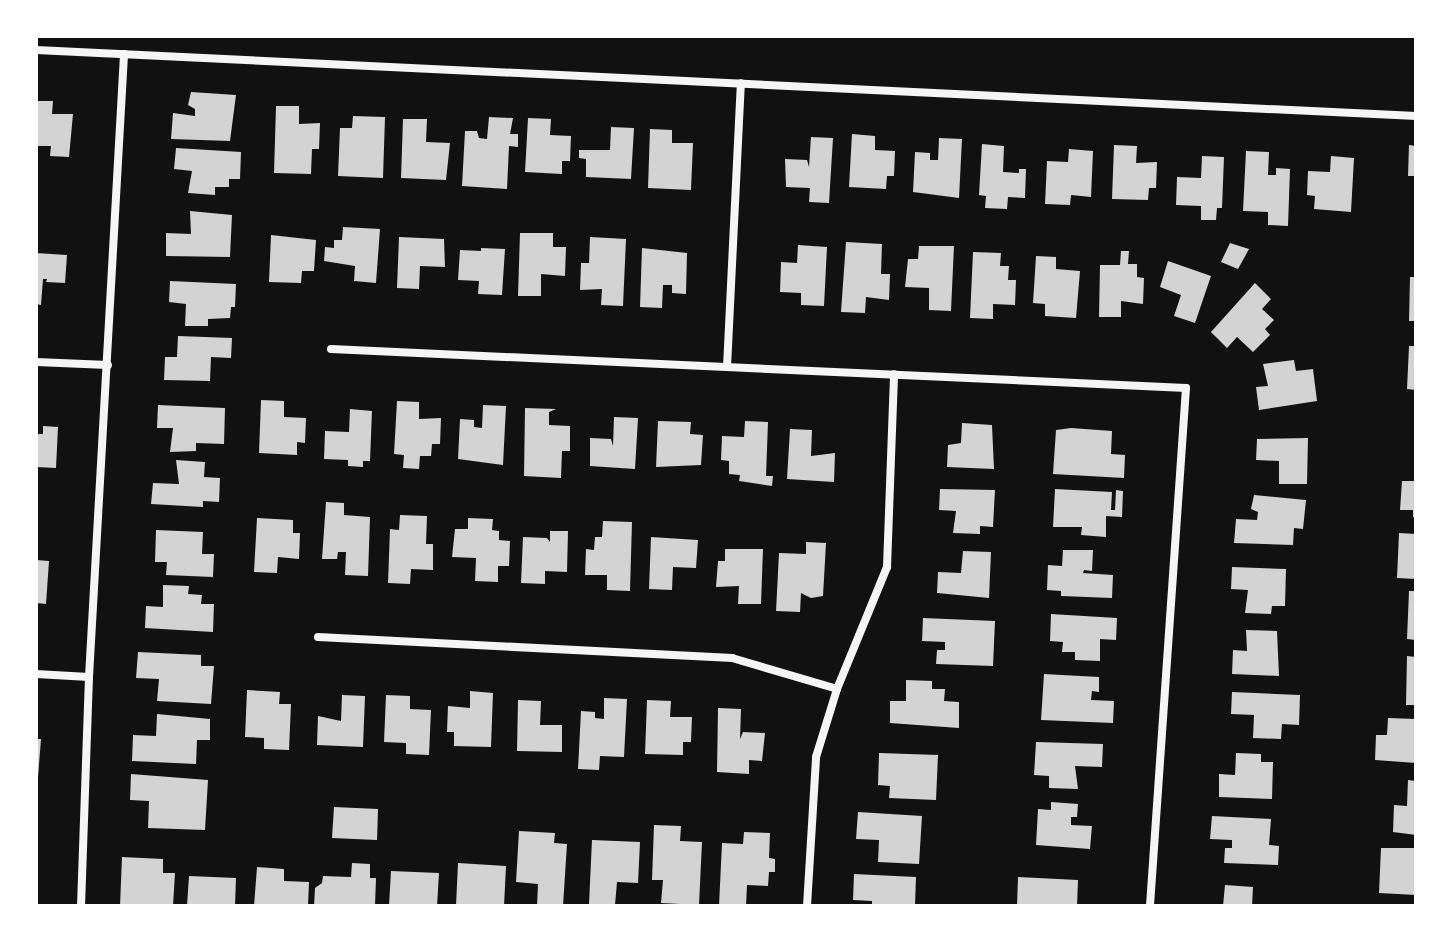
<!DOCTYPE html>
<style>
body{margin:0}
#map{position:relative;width:1452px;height:942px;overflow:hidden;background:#111;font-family:Ubuntu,sans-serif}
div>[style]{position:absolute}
.building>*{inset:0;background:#d3d3d3}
.minor>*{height:8px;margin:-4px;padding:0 4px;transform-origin:4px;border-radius:4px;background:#f5f5f5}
span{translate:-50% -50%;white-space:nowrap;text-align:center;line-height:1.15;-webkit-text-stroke:8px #fff;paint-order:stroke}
.frame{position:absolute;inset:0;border:38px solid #fff;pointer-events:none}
</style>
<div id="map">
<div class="building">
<div style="clip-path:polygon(191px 92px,236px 95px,230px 141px,171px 139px,173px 113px,195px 116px,195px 109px,188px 105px)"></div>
<div style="clip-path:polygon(36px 101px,53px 101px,52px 114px,73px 114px,69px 157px,50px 156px,51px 146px,36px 146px)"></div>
<div style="clip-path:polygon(276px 106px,299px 106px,299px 124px,320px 123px,319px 149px,312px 149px,311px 174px,274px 173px)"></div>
<div style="clip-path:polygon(353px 116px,385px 117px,383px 178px,338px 176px,340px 128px,352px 128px)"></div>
<div style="clip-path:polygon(489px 117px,513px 118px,510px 134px,518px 134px,518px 147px,509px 146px,507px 189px,462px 186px,465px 131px,477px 131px,479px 138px,487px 139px)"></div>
<div style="clip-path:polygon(528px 118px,551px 119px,550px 135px,571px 136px,570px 161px,562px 161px,562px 174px,525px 172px)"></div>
<div style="clip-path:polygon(403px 119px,427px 119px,426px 142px,450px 143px,446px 180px,401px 178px)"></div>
<div style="clip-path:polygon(611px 127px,634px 128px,631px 179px,586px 177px,586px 159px,579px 158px,579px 150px,610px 150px)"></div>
<div style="clip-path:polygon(650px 129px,672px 130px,672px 143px,693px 143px,691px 190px,648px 188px)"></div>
<div style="clip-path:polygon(852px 134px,875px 136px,875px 150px,895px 151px,894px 176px,887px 176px,886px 189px,849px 187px)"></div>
<div style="clip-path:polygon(811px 137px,833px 138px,829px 203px,809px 202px,810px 188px,786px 187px,785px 159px,807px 160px,809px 167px)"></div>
<div style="clip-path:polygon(939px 138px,962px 139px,959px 198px,913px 192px,915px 152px,930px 153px,930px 160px,938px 160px)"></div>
<div style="clip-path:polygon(982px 144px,1004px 146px,1003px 172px,1019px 173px,1019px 169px,1026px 169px,1025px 198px,1008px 197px,1007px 209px,985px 208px,986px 196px,979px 195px)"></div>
<div style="clip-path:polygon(1114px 145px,1137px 146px,1136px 163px,1157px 162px,1156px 188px,1149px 188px,1148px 200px,1112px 199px)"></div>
<div style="clip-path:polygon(1409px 145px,1416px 146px,1416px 176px,1408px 176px)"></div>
<div style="clip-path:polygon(176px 148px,241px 152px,240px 179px,229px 179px,229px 187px,215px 187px,215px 195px,188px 193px,192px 171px,174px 169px)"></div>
<div style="clip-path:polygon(1069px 149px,1093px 151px,1091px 197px,1071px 195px,1070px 205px,1045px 204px,1047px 161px,1068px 162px)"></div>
<div style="clip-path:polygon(1246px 151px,1269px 152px,1268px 175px,1276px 175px,1276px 168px,1290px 169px,1288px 226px,1268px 225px,1268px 212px,1243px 211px)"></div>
<div style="clip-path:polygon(1202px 156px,1224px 157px,1222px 208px,1217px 208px,1216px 220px,1201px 220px,1201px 206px,1176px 205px,1177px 177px,1201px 178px)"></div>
<div style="clip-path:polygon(1331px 156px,1354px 158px,1351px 212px,1314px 209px,1315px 196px,1307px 195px,1308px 171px,1330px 172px)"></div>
<div style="clip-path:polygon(190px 211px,232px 215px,230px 257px,166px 256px,166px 233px,191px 234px)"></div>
<div style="clip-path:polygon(343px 227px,380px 229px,376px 283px,354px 281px,355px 266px,324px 261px,325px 247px,334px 248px,334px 240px,342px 240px)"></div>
<div style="clip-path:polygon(520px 233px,553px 233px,553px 247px,566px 247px,565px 276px,541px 274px,541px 296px,518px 296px)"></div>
<div style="clip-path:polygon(271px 235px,316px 240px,314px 271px,302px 271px,301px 283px,269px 282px)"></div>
<div style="clip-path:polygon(399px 237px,444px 239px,445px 267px,420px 266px,419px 289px,397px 288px)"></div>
<div style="clip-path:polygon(590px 237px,626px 239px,623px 306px,601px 305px,602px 289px,580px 290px,581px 263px,589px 263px)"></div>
<div style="clip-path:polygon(846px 242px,882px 244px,881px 274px,890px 274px,889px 300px,866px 297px,865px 313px,841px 312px)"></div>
<div style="clip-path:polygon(1230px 243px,1249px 249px,1238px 269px,1221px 262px)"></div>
<div style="clip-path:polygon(798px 245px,827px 247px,824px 306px,801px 305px,801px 293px,780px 292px,781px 262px,797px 263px)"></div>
<div style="clip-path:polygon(919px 246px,954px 246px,951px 311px,929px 310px,929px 288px,905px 287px,908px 259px,918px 259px)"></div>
<div style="clip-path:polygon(481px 248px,505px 249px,502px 295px,478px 294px,479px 281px,458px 280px,460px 250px,481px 251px)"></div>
<div style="clip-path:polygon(642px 248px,687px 253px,686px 294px,672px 293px,672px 285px,663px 285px,662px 308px,640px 307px)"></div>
<div style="clip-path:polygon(1121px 251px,1129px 251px,1128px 264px,1137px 264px,1137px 277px,1144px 278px,1143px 304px,1121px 301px,1121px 317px,1099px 317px,1100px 265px,1120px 265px)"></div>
<div style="clip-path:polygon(973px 252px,1001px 253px,1000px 266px,1009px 266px,1008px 280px,1016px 280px,1015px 305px,993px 304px,993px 319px,970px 318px)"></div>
<div style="clip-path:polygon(36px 253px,67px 255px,65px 283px,46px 282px,47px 279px,43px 279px,41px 305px,36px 304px)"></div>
<div style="clip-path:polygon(1036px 256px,1056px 257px,1056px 269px,1080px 271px,1076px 318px,1045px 316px,1045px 304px,1033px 303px)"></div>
<div style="clip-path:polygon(1168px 261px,1211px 276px,1195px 323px,1174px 316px,1181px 295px,1160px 287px)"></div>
<div style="clip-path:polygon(1410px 277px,1416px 277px,1416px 321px,1409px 321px)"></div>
<div style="clip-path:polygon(170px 281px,236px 284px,235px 307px,231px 307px,230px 318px,208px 319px,208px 326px,185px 326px,186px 304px,169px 302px)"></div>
<div style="clip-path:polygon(1255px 283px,1271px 299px,1262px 309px,1274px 320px,1265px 329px,1270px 335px,1253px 352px,1237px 337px,1227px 348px,1211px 332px)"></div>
<div style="clip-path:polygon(178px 336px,232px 338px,231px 358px,211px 357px,210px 381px,164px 380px,165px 357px,177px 357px)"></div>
<div style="clip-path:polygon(1409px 346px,1416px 346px,1416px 390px,1407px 389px)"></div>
<div style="clip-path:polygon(1294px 360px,1296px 371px,1313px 369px,1317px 401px,1259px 410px,1256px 387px,1268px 386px,1263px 364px)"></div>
<div style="clip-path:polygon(261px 400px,284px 401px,284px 417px,306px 418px,305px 443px,297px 442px,297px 455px,259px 453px)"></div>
<div style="clip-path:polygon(397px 401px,419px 402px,419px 419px,441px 418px,440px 444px,432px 444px,431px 456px,420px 456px,419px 469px,403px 468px,404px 455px,394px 454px)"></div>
<div style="clip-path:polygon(158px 405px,225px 408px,224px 444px,196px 443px,196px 451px,170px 452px,173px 428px,157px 428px)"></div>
<div style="clip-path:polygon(483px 405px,506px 406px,503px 465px,458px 459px,460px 419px,474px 420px,474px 427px,482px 428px)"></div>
<div style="clip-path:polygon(525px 408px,556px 409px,549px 412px,549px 425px,570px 426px,570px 451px,562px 451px,561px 478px,524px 476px)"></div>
<div style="clip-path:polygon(350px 409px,372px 411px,370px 461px,363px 461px,363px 467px,348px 466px,348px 460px,324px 459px,325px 431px,349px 432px)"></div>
<div style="clip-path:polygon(614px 417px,638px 418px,635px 469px,590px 466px,590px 438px,611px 439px,613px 446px)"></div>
<div style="clip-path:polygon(658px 421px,691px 422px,690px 434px,703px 435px,701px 465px,656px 467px)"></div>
<div style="clip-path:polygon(745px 421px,768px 422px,766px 476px,773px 476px,772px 486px,739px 481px,740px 475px,729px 474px,729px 461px,721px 460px,722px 436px,744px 437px)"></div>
<div style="clip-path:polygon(962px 423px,992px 425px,994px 469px,947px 467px,948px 445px,961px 443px)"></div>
<div style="clip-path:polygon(43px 426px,58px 427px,56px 468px,36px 467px,36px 434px,43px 434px)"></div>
<div style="clip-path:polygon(1071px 428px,1112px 431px,1111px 454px,1125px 455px,1124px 478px,1053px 474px,1056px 430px)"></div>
<div style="clip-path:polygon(790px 429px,812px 430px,811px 456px,835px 453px,834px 482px,787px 479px)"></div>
<div style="clip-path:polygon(1308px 438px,1307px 484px,1279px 484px,1279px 461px,1256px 460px,1257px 439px)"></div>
<div style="clip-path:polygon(176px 460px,205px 462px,204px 477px,220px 478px,219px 502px,203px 501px,203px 507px,151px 504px,153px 483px,179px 484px)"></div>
<div style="clip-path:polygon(1402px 481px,1416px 481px,1416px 518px,1413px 517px,1413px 510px,1400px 510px)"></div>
<div style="clip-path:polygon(940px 489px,995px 490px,993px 527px,980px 526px,980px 534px,953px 533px,956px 511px,939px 510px)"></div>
<div style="clip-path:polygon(1055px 489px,1112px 492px,1111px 510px,1115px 510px,1116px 490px,1123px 491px,1122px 517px,1106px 516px,1106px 537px,1081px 535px,1082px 527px,1053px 527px)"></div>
<div style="clip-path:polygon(1254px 495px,1306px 500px,1303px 529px,1294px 528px,1293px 545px,1234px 543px,1236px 519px,1257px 520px,1258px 512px,1251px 509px)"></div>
<div style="clip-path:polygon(326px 502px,344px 503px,344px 515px,370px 517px,368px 576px,345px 575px,346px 552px,338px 552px,337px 559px,322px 559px)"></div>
<div style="clip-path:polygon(400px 515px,427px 516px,426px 544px,433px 544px,433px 570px,411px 569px,410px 584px,388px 583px,390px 529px,399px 530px)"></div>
<div style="clip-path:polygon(257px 518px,293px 520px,293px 533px,300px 533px,299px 559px,278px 557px,277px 573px,254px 572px)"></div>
<div style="clip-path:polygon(468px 518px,493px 519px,492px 530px,499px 531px,499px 540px,510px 541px,509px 566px,498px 566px,498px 582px,475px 581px,476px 558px,452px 557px,455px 529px,468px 529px)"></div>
<div style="clip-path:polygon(603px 521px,632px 522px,630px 591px,607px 590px,607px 575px,585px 575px,586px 549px,594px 550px,595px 537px,602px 537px)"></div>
<div style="clip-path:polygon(156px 530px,203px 532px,202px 554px,214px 554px,213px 577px,166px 575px,167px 562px,155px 562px)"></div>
<div style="clip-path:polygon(550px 531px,568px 531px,567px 572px,545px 571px,545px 584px,521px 583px,523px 537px,547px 538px,550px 542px)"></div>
<div style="clip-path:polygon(1399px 533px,1416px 534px,1416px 579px,1397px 578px)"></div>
<div style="clip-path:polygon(651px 537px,698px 540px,696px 568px,673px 567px,672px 590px,649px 589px)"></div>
<div style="clip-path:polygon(806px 542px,826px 543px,823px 596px,811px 598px,801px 593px,800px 612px,776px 611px,779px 553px,806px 554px)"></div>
<div style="clip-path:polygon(725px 549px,763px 549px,761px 604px,738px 604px,739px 586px,716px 587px,718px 561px,725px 561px)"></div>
<div style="clip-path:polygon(1063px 550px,1093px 550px,1092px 571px,1084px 570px,1083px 573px,1113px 575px,1112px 598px,1061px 596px,1061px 591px,1047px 590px,1048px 565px,1062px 566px)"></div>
<div style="clip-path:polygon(963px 551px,991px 552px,989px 598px,937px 593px,938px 572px,961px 573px)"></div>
<div style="clip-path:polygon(36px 560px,49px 561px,46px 604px,36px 603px)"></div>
<div style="clip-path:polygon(1232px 567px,1286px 569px,1285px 606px,1272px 606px,1271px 614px,1245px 613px,1248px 590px,1231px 589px)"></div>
<div style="clip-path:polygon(163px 585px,189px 586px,188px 594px,202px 595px,201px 604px,214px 604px,213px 632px,145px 628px,146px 606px,163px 607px)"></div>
<div style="clip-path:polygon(1409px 591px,1416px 591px,1416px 640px,1407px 639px)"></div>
<div style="clip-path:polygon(1051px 614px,1117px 618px,1116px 640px,1100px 639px,1100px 661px,1075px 660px,1075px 652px,1062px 652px,1063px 642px,1050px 641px)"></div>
<div style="clip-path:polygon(923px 618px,995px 621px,993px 666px,936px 664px,937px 650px,945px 650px,945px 642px,922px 641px)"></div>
<div style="clip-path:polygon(1246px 630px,1277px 631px,1279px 676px,1232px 674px,1233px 650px,1247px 651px)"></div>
<div style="clip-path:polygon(138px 652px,201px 655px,201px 666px,214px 666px,211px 704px,157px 701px,159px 679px,136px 678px)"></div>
<div style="clip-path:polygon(1407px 656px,1416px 657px,1416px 705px,1406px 705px)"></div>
<div style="clip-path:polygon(1044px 674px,1099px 677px,1099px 692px,1092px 691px,1091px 700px,1114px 701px,1113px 723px,1041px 720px)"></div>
<div style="clip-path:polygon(906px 680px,932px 681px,932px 689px,945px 689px,944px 701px,959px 702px,959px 728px,890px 723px,890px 701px,906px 701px)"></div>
<div style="clip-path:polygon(247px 690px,280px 692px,279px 704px,291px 704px,289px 750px,264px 749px,264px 738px,245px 737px)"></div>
<div style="clip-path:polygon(470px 691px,493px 693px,491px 747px,454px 746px,454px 732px,447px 732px,448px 706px,470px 708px)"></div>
<div style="clip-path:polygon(1232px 692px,1300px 695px,1299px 725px,1282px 724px,1281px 739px,1253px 738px,1254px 715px,1231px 714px)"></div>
<div style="clip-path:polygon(342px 695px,365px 696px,363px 747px,317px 745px,318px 716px,341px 721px)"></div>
<div style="clip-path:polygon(386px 695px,410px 696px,410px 709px,431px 710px,429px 755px,406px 754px,406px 743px,384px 742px)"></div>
<div style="clip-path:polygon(604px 698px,627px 699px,624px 757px,600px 756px,599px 770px,578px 769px,581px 711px,595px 712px,595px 718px,604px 719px)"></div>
<div style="clip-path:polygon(518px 700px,541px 701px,540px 725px,562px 725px,562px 752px,517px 751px)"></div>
<div style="clip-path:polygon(647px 700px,671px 701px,670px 717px,692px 717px,691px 742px,683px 742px,683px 755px,645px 754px)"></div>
<div style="clip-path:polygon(718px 708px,741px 709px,740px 739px,743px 732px,765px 733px,762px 761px,749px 760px,749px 774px,717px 772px)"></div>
<div style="clip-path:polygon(157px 714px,210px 719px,210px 740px,197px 740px,196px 764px,132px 761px,133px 735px,156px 736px)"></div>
<div style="clip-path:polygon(1388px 718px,1416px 719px,1416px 763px,1375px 760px,1376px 735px,1387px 735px)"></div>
<div style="clip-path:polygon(36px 739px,41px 739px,38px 778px,36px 778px)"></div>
<div style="clip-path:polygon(1036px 742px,1103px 744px,1102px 767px,1075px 766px,1078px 789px,1049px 788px,1049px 776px,1034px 775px)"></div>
<div style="clip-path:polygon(879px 753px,938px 755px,936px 800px,889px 798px,890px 786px,878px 785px)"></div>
<div style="clip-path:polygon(1236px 753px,1261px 754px,1261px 762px,1273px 762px,1272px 799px,1219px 797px,1219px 774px,1235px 775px)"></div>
<div style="clip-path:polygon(131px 774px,208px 780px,205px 830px,148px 828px,149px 801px,130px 800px)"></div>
<div style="clip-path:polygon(1408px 780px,1416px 781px,1416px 835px,1393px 832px,1394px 805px,1407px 806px)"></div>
<div style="clip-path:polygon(1051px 802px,1078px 804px,1077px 817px,1071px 817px,1071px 825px,1092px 826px,1090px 849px,1036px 845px,1038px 809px,1051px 810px)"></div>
<div style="clip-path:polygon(334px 807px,378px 809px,377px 840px,332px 838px)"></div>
<div style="clip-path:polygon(858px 812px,922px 816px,919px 864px,878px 862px,879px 840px,856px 839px)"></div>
<div style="clip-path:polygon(1212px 816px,1271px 819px,1269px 845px,1279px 846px,1278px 865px,1224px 863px,1225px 848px,1232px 848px,1232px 840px,1210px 839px)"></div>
<div style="clip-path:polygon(654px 825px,681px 826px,680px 841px,702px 842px,699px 905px,661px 903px,663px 880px,652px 880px)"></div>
<div style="clip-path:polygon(519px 831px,555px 833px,554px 843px,567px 844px,563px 906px,537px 906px,538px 884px,516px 882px)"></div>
<div style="clip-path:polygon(744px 832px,770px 833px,769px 858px,775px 859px,775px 872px,769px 872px,768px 886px,747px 885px,746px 906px,719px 906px,722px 843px,743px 844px)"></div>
<div style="clip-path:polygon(592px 840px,640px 842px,638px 883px,617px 882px,615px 905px,589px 904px)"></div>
<div style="clip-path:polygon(1381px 848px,1416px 848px,1416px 895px,1379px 893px)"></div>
<div style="clip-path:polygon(122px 857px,163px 859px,163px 873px,175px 873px,173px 906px,120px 906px)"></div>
<div style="clip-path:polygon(352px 863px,370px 864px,370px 878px,376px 878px,375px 906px,314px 906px,315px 888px,322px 883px,323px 876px,351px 877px)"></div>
<div style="clip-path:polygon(458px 863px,506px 866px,504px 906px,456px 906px)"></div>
<div style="clip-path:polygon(257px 867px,284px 869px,284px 881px,309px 882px,308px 906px,254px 906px)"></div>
<div style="clip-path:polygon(391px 871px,439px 873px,437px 906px,389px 906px)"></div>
<div style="clip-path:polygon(854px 874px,916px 877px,915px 906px,872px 906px,872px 901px,853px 900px)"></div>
<div style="clip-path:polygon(189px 876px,236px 878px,235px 906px,187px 906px)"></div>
<div style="clip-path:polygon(1018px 877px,1078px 880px,1077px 906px,1017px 906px)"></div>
<div style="clip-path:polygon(1225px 885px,1253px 887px,1252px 906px,1223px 906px)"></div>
</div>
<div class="minor">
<div style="left:36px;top:50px;width:1382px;rotate:2.74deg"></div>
<div style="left:331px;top:349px;width:856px;rotate:2.61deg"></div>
<div style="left:1186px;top:388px;width:519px;rotate:93.98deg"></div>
<div style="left:36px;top:362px;width:72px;rotate:2.4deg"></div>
<div style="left:727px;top:367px;width:284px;rotate:-87.2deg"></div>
<div style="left:318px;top:637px;width:415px;rotate:2.9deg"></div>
<div style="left:732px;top:658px;width:109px;rotate:16.4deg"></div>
<div style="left:36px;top:674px;width:53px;rotate:3.2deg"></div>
<div style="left:81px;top:906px;width:229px;rotate:-88deg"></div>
<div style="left:89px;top:677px;width:624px;rotate:-86.78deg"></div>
<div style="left:807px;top:906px;width:149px;rotate:-86.5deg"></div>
<div style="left:816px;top:757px;width:71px;rotate:-72.8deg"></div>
<div style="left:837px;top:689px;width:132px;rotate:-67.7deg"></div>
<div style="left:887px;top:567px;width:193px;rotate:-87.9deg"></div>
</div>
<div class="frame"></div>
</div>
